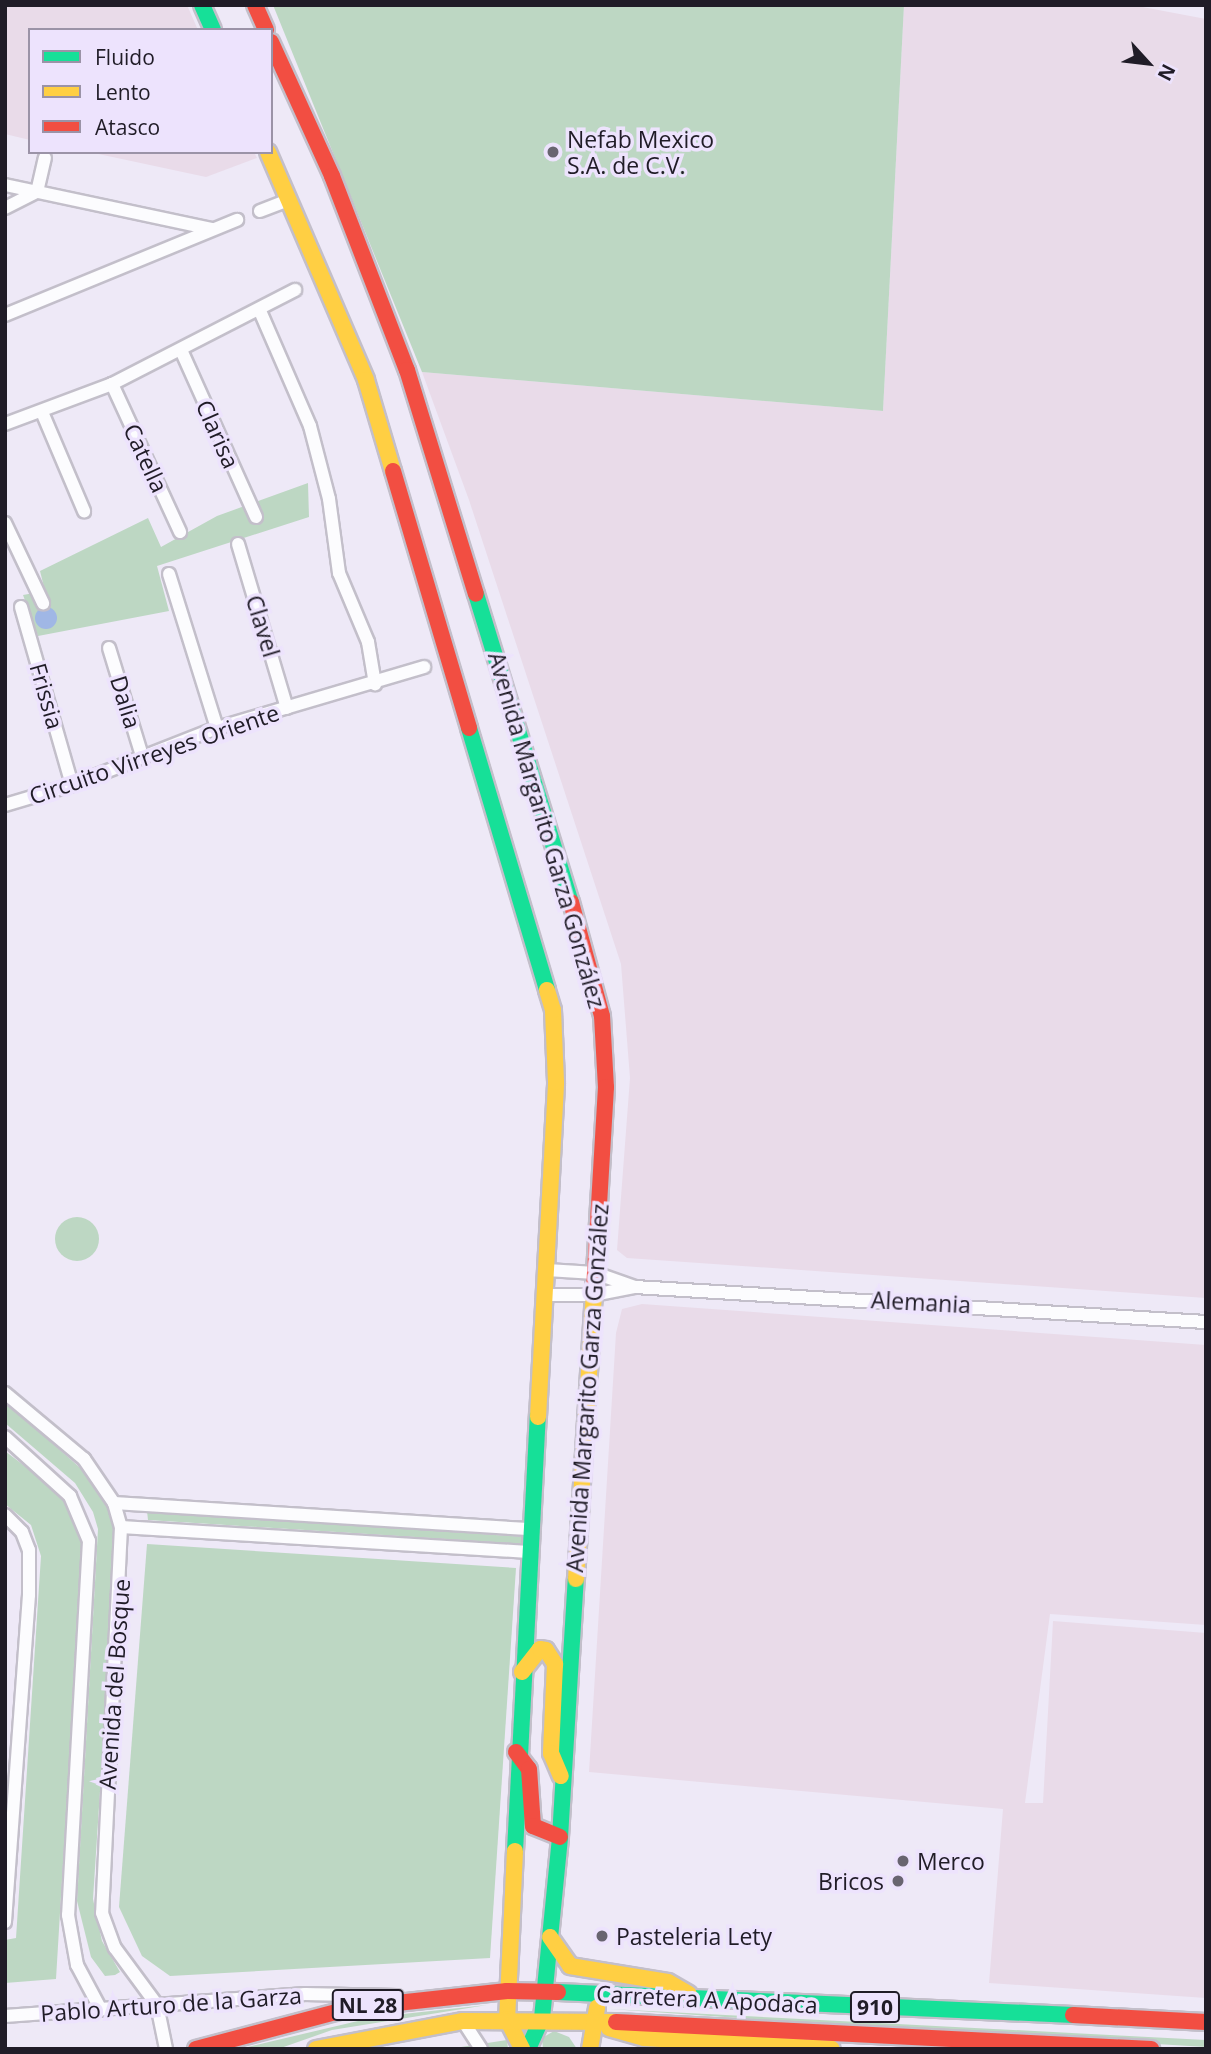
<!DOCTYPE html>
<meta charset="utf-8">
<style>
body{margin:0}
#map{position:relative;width:1211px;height:2054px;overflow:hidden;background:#eee9f7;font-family:"Open Sans",sans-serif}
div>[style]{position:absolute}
.industrial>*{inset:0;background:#e9dbe9}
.green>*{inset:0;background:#bdd7c3}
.round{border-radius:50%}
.water>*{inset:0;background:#a0b7e5}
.roads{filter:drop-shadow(2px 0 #c3bfca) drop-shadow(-2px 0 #c3bfca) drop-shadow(0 2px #c3bfca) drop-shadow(0 -2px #c3bfca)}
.street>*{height:12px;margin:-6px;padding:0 6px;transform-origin:6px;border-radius:6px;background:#fcfcfe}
.fast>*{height:16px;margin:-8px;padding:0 8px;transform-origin:8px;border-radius:8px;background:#16e098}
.slow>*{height:16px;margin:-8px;padding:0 8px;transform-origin:8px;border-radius:8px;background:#ffcf43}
.jam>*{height:16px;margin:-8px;padding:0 8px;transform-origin:8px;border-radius:8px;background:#f24e42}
.dots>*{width:19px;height:19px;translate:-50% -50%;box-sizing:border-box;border:4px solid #ede3fd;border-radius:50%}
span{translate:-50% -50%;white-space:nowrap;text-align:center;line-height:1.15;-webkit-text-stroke:7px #ede3fd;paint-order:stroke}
.shield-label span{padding:2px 5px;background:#ede3fd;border:2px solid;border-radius:5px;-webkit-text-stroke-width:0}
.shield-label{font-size:21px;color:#201c27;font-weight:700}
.poi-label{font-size:23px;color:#201c27}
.left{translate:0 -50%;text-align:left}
.right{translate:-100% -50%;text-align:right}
.street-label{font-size:23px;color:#201c27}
.frame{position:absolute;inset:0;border:7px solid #201c27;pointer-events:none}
.legend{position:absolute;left:28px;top:28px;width:245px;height:126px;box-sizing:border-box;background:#ede3fd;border:2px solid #9b93a7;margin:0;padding:9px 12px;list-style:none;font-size:21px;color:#201c27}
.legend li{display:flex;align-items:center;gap:14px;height:35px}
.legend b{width:35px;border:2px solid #9b93a7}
.north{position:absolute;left:1113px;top:28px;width:70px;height:70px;-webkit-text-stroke:5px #ede3fd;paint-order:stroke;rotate:117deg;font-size:19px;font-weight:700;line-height:28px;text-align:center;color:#201c27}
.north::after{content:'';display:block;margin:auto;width:24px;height:32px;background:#201c27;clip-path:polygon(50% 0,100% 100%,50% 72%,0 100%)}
</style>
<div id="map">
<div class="industrial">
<div style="clip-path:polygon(5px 5px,187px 5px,198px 30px,30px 30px,30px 140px,5px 134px)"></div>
<div style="clip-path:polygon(904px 5px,1132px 5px,1206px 19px,1206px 1298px,627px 1258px,617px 1250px,630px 1078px,621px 964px,469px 500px,422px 372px,883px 411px)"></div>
<div style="clip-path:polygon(89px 152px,254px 152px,257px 158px,206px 177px)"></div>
<div style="clip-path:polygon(642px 1304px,1206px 1345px,1206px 1625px,1050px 1614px,1025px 1803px,1043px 1803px,1053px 1621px,1206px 1633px,1206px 1998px,989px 1983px,1003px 1809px,589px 1772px,616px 1333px,622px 1309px)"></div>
</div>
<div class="green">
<div style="clip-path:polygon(273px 5px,904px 5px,883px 411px,422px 372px)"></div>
<div style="clip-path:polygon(308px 483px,309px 517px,157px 566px,169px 611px,38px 636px,23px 595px,45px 591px,40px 571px,148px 518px,161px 547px,217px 516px)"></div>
<div class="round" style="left:55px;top:1217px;width:44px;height:44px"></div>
<div style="clip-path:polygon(5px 1401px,87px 1474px,111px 1509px,117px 1530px,93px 1899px,102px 1941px,120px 1972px,115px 1975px,105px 1976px,91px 1957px,77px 1901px,98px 1529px,93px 1512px,75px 1483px,5px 1423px)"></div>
<div style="clip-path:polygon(5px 1451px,61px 1494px,79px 1529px,82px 1549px,56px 1979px,5px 1983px,5px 1940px,16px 1938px,41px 1556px,31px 1525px,5px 1504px)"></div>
<div style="clip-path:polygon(147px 1511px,525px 1537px,525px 1544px,148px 1520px)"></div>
<div style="clip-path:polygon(147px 1544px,516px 1568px,490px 1958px,170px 1976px,142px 1956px,119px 1907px)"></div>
<div style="clip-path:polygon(487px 2005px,332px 2030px,278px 2049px,239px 2049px,375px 2017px)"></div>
<div style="clip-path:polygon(610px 2009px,1206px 2040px,1206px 2047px,825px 2024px)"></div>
<div style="clip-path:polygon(554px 2031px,569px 2037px,577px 2049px,543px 2049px,542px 2038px)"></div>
<div style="clip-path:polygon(507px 2040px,508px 2049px,448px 2049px)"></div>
</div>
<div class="water">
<div class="round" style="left:35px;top:607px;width:22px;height:22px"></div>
</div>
<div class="roads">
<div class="street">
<div style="left:5px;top:185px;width:212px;rotate:12deg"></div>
<div style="left:5px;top:208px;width:36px;rotate:-27deg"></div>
<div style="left:37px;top:192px;width:35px;rotate:-77deg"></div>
<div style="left:260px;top:211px;width:31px;rotate:-21deg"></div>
<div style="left:260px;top:311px;width:125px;rotate:66.5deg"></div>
<div style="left:310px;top:426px;width:75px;rotate:75.4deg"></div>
<div style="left:329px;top:499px;width:75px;rotate:82.3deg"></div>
<div style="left:339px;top:573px;width:75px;rotate:67.2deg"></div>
<div style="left:368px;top:642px;width:43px;rotate:80.5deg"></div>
<div style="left:5px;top:315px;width:251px;rotate:-22.3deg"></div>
<div style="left:181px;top:350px;width:183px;rotate:65.8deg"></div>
<div style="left:112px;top:384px;width:163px;rotate:65.3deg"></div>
<div style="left:42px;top:412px;width:108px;rotate:67deg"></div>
<div style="left:5px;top:424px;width:114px;rotate:-20.5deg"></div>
<div style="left:112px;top:384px;width:206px;rotate:-27.2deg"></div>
<div style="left:5px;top:523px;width:89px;rotate:64.6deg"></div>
<div style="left:238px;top:544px;width:171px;rotate:73.4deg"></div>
<div style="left:169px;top:574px;width:161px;rotate:72.7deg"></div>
<div style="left:21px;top:607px;width:185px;rotate:74deg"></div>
<div style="left:109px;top:648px;width:113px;rotate:73deg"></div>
<div style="left:5px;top:805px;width:70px;rotate:-16.6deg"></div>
<div style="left:72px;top:785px;width:156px;rotate:-21.5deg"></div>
<div style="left:217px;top:728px;width:216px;rotate:-16.4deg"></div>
<div style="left:547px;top:1270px;width:48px;rotate:3.6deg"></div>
<div style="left:595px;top:1273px;width:42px;rotate:19.3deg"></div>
<div style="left:545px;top:1295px;width:48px"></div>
<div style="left:593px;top:1295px;width:43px;rotate:-10.8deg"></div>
<div style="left:635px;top:1287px;width:572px;rotate:3.51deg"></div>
<div style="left:5px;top:1393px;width:103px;rotate:39.9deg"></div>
<div style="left:84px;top:1459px;width:53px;rotate:55.7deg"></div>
<div style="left:114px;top:1503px;width:25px;rotate:74deg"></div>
<div style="left:121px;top:1527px;width:386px;rotate:92.8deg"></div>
<div style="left:102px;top:1913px;width:37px;rotate:70deg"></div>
<div style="left:115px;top:1948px;width:71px;rotate:53.6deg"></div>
<div style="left:157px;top:2005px;width:45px;rotate:78.4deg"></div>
<div style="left:5px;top:1437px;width:88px;rotate:42.2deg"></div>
<div style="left:70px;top:1496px;width:49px;rotate:67.1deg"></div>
<div style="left:89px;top:1541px;width:375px;rotate:93.2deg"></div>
<div style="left:68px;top:1915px;width:51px;rotate:79.8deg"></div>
<div style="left:77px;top:1965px;width:51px;rotate:61.9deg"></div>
<div style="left:114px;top:1503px;width:415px;rotate:3.6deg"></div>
<div style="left:5px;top:1515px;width:24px;rotate:45deg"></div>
<div style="left:22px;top:1532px;width:19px;rotate:69deg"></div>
<div style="left:29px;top:1550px;width:45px;rotate:90deg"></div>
<div style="left:29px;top:1595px;width:328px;rotate:94.2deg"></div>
<div style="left:121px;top:1527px;width:408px;rotate:3.5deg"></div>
<div style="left:5px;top:2016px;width:301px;rotate:-4.2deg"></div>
<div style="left:305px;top:1994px;width:92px;rotate:1.2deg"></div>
<div style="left:463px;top:2021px;width:33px;rotate:57deg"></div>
</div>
<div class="fast">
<div style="left:202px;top:5px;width:27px;rotate:66deg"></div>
<div style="left:476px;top:594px;width:322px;rotate:72.9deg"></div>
<div style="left:469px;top:728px;width:273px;rotate:73.4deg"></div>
<div style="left:515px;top:1851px;width:435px;rotate:-87deg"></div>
<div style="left:558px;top:1992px;width:516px;rotate:2.56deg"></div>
<div style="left:528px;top:2049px;width:34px;rotate:-66deg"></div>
<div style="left:542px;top:2018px;width:182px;rotate:-84.3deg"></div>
<div style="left:560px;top:1837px;width:258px;rotate:-86.5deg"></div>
</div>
<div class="slow">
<div style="left:268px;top:152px;width:248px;rotate:66.7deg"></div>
<div style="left:366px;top:380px;width:95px;rotate:73.5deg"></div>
<div style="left:538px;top:1417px;width:335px;rotate:-86.9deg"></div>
<div style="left:556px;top:1082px;width:72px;rotate:-92.4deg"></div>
<div style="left:553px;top:1010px;width:21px;rotate:-107deg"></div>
<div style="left:576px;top:1579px;width:290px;rotate:-86.4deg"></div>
<div style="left:522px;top:1672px;width:29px;rotate:-52deg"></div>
<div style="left:540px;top:1649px;width:6px;rotate:9deg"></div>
<div style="left:546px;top:1650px;width:17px;rotate:57deg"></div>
<div style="left:555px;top:1664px;width:89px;rotate:92.6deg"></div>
<div style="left:551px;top:1753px;width:25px;rotate:67deg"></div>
<div style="left:515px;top:1851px;width:168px;rotate:92.7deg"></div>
<div style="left:507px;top:2019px;width:34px;rotate:63deg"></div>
<div style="left:550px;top:1937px;width:35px;rotate:55deg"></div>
<div style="left:570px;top:1966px;width:99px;rotate:9.3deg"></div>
<div style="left:668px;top:1982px;width:24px;rotate:30deg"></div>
<div style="left:609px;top:2028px;width:36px;rotate:16deg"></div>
<div style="left:644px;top:2038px;width:188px;rotate:3.3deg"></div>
<div style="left:316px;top:2049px;width:150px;rotate:-10.8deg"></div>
<div style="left:463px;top:2021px;width:153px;rotate:0.4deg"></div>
<div style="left:590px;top:2049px;width:42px;rotate:-80.3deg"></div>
</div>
<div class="jam">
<div style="left:255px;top:5px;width:27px;rotate:66deg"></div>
<div style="left:271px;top:42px;width:147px;rotate:65.5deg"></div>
<div style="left:332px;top:176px;width:208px;rotate:68.9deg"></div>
<div style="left:407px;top:370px;width:234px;rotate:72.9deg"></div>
<div style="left:393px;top:471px;width:268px;rotate:73.5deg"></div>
<div style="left:571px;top:902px;width:118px;rotate:74.8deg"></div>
<div style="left:602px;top:1016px;width:71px;rotate:86.8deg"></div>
<div style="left:606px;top:1087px;width:203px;rotate:93.4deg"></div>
<div style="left:516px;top:1752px;width:21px;rotate:53deg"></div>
<div style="left:529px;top:1769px;width:57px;rotate:86deg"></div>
<div style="left:533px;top:1826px;width:29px;rotate:22deg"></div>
<div style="left:1073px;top:2015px;width:133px;rotate:3deg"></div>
<div style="left:616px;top:2022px;width:536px;rotate:2.89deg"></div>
<div style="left:196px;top:2049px;width:160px;rotate:-14.8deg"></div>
<div style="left:351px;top:2008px;width:157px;rotate:-6.2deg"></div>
<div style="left:507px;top:1991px;width:51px;rotate:1.1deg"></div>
</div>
</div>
<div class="dots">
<div style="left:553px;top:152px;background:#686470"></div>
<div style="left:903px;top:1861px;background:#686470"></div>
<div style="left:898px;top:1881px;background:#686470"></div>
<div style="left:602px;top:1936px;background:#686470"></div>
</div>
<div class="shield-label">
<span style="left:368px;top:2005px">NL 28</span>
<span style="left:875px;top:2007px">910</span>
</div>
<div class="poi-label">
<span class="left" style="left:567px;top:152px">Nefab Mexico<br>S.A. de C.V.</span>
<span class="left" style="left:917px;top:1861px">Merco</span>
<span class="right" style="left:884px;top:1881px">Bricos</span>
<span class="left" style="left:616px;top:1936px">Pasteleria Lety</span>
</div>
<div class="street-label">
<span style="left:218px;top:434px;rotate:66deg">Clarisa</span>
<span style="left:146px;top:458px;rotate:65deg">Catella</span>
<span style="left:263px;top:626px;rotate:73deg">Clavel</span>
<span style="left:47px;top:696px;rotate:74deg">Frissia</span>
<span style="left:126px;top:702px;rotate:73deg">Dalia</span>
<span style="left:154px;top:754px;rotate:-19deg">Circuito Virreyes Oriente</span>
<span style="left:547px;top:830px;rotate:74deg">Avenida Margarito Garza González</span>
<span style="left:921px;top:1302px;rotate:3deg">Alemania</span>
<span style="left:587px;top:1388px;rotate:-86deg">Avenida Margarito Garza González</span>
<span style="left:114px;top:1684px;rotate:-86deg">Avenida del Bosque</span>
<span style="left:707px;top:1999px;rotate:3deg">Carretera A Apodaca</span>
<span style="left:171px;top:2004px;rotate:-4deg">Pablo Arturo de la Garza</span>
</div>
<div class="frame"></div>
<ul class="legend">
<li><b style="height:9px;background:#16e098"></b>Fluido</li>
<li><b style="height:9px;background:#ffcf43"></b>Lento</li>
<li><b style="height:9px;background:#f24e42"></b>Atasco</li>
</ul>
<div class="north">N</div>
</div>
